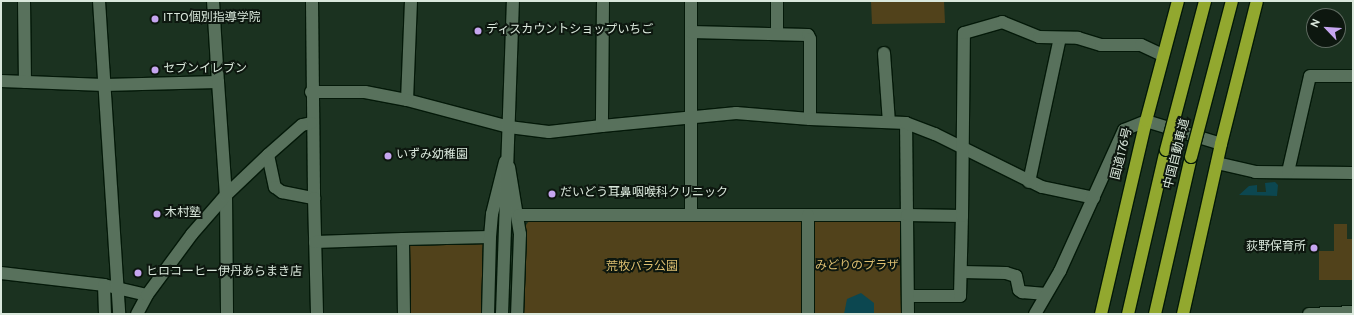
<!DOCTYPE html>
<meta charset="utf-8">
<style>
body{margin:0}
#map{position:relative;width:1354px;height:315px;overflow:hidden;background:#1b3220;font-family:Overpass,"Noto Sans JP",sans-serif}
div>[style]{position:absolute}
.green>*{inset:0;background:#51421b}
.water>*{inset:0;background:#0c4750}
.roads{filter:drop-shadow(1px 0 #041909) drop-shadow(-1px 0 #041909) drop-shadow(0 1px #041909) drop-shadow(0 -1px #041909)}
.street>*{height:12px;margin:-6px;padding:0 6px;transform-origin:6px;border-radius:6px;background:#58715c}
.secondary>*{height:12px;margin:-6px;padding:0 6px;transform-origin:6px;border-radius:6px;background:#58715c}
.highway>*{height:12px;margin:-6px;padding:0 6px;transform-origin:6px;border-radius:6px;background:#92a82f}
.bridges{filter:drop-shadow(1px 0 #041909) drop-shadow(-1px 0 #041909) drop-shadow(0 1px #041909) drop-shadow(0 -1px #041909)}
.highway-bridge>*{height:12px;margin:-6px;padding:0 6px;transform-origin:6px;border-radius:6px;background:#92a82f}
.dots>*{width:11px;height:11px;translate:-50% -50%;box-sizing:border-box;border:2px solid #0d170f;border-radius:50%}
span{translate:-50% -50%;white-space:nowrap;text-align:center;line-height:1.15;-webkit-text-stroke:4px #0d170f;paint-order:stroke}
.poi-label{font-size:12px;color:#dae8dc}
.left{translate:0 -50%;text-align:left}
.right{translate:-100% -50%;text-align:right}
.street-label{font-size:12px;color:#dae8dc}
.park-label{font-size:12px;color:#ddbf71}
.frame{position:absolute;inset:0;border:2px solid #dae8dc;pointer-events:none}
.north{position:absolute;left:1306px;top:8px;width:40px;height:40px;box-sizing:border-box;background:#0d170f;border:1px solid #5f6b61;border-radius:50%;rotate:295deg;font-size:11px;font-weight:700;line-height:16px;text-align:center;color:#dae8dc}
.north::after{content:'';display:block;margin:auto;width:14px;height:18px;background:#c6a6f0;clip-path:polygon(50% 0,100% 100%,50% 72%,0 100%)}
</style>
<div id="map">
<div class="green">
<div style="clip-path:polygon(871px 1px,944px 1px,945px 23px,872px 24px)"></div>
<div style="clip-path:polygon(814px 220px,898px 220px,903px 225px,903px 314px,811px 314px)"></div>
<div style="clip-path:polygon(529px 221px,801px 222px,804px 227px,802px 314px,522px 314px,526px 225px)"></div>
<div style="clip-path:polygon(1334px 224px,1347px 224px,1347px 239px,1353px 239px,1353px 280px,1319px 280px,1319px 251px,1334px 251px)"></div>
<div style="clip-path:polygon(481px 242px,486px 246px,484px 314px,409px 314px,408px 249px,410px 245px)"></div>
</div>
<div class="water">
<div style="clip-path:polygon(1275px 182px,1278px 185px,1277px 196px,1239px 195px,1249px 186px,1257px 185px,1257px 192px,1266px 192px,1265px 183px)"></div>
<div style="clip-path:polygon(861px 293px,874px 303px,874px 314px,844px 314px,847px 299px)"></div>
</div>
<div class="roads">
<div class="street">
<div style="left:24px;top:1px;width:81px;rotate:89.3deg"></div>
<div style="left:213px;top:1px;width:81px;rotate:86.5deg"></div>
<div style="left:312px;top:1px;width:197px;rotate:89.4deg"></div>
<div style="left:411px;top:1px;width:99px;rotate:92.3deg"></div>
<div style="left:407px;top:100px;width:106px;rotate:14.8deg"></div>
<div style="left:509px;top:127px;width:40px;rotate:7.1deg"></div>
<div style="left:549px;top:132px;width:53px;rotate:-6.5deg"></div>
<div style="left:603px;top:1px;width:125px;rotate:90.5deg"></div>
<div style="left:602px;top:126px;width:135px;rotate:-5.5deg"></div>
<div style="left:736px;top:113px;width:74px;rotate:4.6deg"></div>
<div style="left:777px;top:1px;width:33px;rotate:90deg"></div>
<div style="left:691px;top:32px;width:31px;rotate:-90deg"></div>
<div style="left:884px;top:53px;width:69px;rotate:85.9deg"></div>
<div style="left:1px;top:81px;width:103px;rotate:2.2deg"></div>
<div style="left:104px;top:85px;width:114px;rotate:-1.5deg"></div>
<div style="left:218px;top:82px;width:113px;rotate:86deg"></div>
<div style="left:226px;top:195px;width:119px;rotate:89.5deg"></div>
<div style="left:311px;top:92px;width:54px"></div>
<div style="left:365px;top:92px;width:43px;rotate:10.8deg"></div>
<div style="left:1146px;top:121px;width:78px;rotate:17deg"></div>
<div style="left:311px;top:123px;width:9px;rotate:167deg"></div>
<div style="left:302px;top:125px;width:45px;rotate:138.6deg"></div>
<div style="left:268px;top:155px;width:33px;rotate:78deg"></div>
<div style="left:275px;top:187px;width:9px;rotate:36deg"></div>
<div style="left:282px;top:192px;width:33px;rotate:11deg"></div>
<div style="left:314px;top:198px;width:116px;rotate:88.5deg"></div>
<div style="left:1217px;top:163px;width:39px;rotate:13deg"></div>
<div style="left:1255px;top:172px;width:98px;rotate:0.6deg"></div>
<div style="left:509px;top:167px;width:68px;rotate:80.7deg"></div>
<div style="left:520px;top:234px;width:80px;rotate:92.1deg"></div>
<div style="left:1288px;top:172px;width:98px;rotate:-77.1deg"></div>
<div style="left:1310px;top:76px;width:43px"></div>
<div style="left:1029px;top:182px;width:147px;rotate:-77.9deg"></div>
<div style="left:519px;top:215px;width:388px"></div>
<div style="left:907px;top:215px;width:92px;rotate:-90.6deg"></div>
<div style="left:691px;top:215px;width:183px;rotate:-90deg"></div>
<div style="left:691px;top:32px;width:117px;rotate:1.5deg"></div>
<div style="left:808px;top:35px;width:4px;rotate:63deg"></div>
<div style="left:810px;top:39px;width:80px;rotate:90deg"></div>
<div style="left:810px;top:119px;width:96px;rotate:2.4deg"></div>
<div style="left:906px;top:123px;width:31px;rotate:21deg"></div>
<div style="left:935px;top:134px;width:119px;rotate:26.4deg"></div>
<div style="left:1042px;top:187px;width:53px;rotate:11.9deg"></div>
<div style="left:315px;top:242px;width:88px;rotate:-2deg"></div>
<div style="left:962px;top:272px;width:44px;rotate:1.3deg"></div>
<div style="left:1006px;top:273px;width:10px;rotate:17deg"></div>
<div style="left:1016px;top:276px;width:14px;rotate:78deg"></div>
<div style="left:1019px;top:290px;width:4px;rotate:34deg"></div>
<div style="left:1022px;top:292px;width:24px;rotate:5deg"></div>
<div style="left:1px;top:273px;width:104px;rotate:6.6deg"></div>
<div style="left:104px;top:285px;width:44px;rotate:13.1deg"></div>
<div style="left:104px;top:285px;width:29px;rotate:88deg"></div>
<div style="left:908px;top:296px;width:52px"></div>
<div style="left:960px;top:296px;width:80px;rotate:-88.6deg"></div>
<div style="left:137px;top:314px;width:21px;rotate:-62deg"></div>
<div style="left:147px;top:295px;width:76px;rotate:-53.6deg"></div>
<div style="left:192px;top:234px;width:52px;rotate:-48.9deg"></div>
<div style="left:226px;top:195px;width:58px;rotate:-43.6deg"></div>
<div style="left:404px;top:314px;width:75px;rotate:-90.8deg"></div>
<div style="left:403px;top:239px;width:87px;rotate:-1.3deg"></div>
<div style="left:490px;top:237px;width:23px;rotate:-85deg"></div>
<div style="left:492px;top:214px;width:54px;rotate:-76deg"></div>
<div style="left:488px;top:314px;width:77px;rotate:-88.5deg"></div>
<div style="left:808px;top:314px;width:99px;rotate:-90deg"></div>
<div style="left:908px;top:314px;width:99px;rotate:-90.6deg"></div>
<div style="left:907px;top:215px;width:55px;rotate:1deg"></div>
<div style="left:962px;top:216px;width:183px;rotate:-89.4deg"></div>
<div style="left:964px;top:33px;width:40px;rotate:-16deg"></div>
<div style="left:1002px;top:22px;width:40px;rotate:22deg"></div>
<div style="left:1039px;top:37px;width:39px;rotate:1deg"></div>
<div style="left:1078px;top:38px;width:24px;rotate:17deg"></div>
<div style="left:1101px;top:45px;width:40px"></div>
<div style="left:1141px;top:45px;width:23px;rotate:25deg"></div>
<div style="left:1309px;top:314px;width:44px;rotate:-2.6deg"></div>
</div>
<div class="secondary">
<div style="left:99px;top:1px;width:314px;rotate:86.3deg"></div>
<div style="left:502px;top:314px;width:313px;rotate:-88deg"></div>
<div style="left:1035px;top:314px;width:50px;rotate:-59.8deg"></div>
<div style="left:1060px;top:271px;width:155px;rotate:-65.6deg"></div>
<div style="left:1124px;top:130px;width:24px;rotate:-22deg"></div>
</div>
<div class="highway">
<div style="left:1101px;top:314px;width:198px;rotate:-76.9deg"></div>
<div style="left:1146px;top:121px;width:124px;rotate:-75.1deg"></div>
<div style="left:1128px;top:314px;width:168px;rotate:-77deg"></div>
<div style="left:1155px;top:314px;width:161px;rotate:-77.1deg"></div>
<div style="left:1183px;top:314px;width:174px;rotate:-77.4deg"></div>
<div style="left:1221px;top:144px;width:147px;rotate:-75.9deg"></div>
</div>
</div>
<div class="bridges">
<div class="highway-bridge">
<div style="left:1166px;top:150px;width:154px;rotate:-75.3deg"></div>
<div style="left:1191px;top:157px;width:161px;rotate:-75.3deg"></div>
</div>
</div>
<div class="dots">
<div style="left:155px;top:19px;background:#c6a6f0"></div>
<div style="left:478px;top:31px;background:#c6a6f0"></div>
<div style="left:155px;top:70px;background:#c6a6f0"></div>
<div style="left:388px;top:156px;background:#c6a6f0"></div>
<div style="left:552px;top:194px;background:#c6a6f0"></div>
<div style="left:157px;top:214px;background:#c6a6f0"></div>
<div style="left:1314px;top:248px;background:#c6a6f0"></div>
<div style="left:138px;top:273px;background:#c6a6f0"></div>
</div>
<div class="poi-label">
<span class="left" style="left:163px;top:19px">ITTO個別指導学院</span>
<span class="left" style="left:486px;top:31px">ディスカウントショップいちご</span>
<span class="left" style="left:163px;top:70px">セブンイレブン</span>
<span class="left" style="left:396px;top:156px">いずみ幼稚園</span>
<span class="left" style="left:560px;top:194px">だいどう耳鼻咽喉科クリニック</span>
<span class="left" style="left:165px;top:214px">木村塾</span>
<span class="right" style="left:1306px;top:248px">荻野保育所</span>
<span class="left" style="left:146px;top:273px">ヒロコーヒー伊丹あらまき店</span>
</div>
<div class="street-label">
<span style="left:1123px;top:154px;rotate:-76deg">国道176号</span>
<span style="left:1178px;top:154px;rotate:-76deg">中国自動車道</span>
</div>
<div class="park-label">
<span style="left:857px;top:267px">みどりのプラザ</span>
<span style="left:642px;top:268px">荒牧バラ公園</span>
</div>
<div class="frame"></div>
<div class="north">N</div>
</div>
